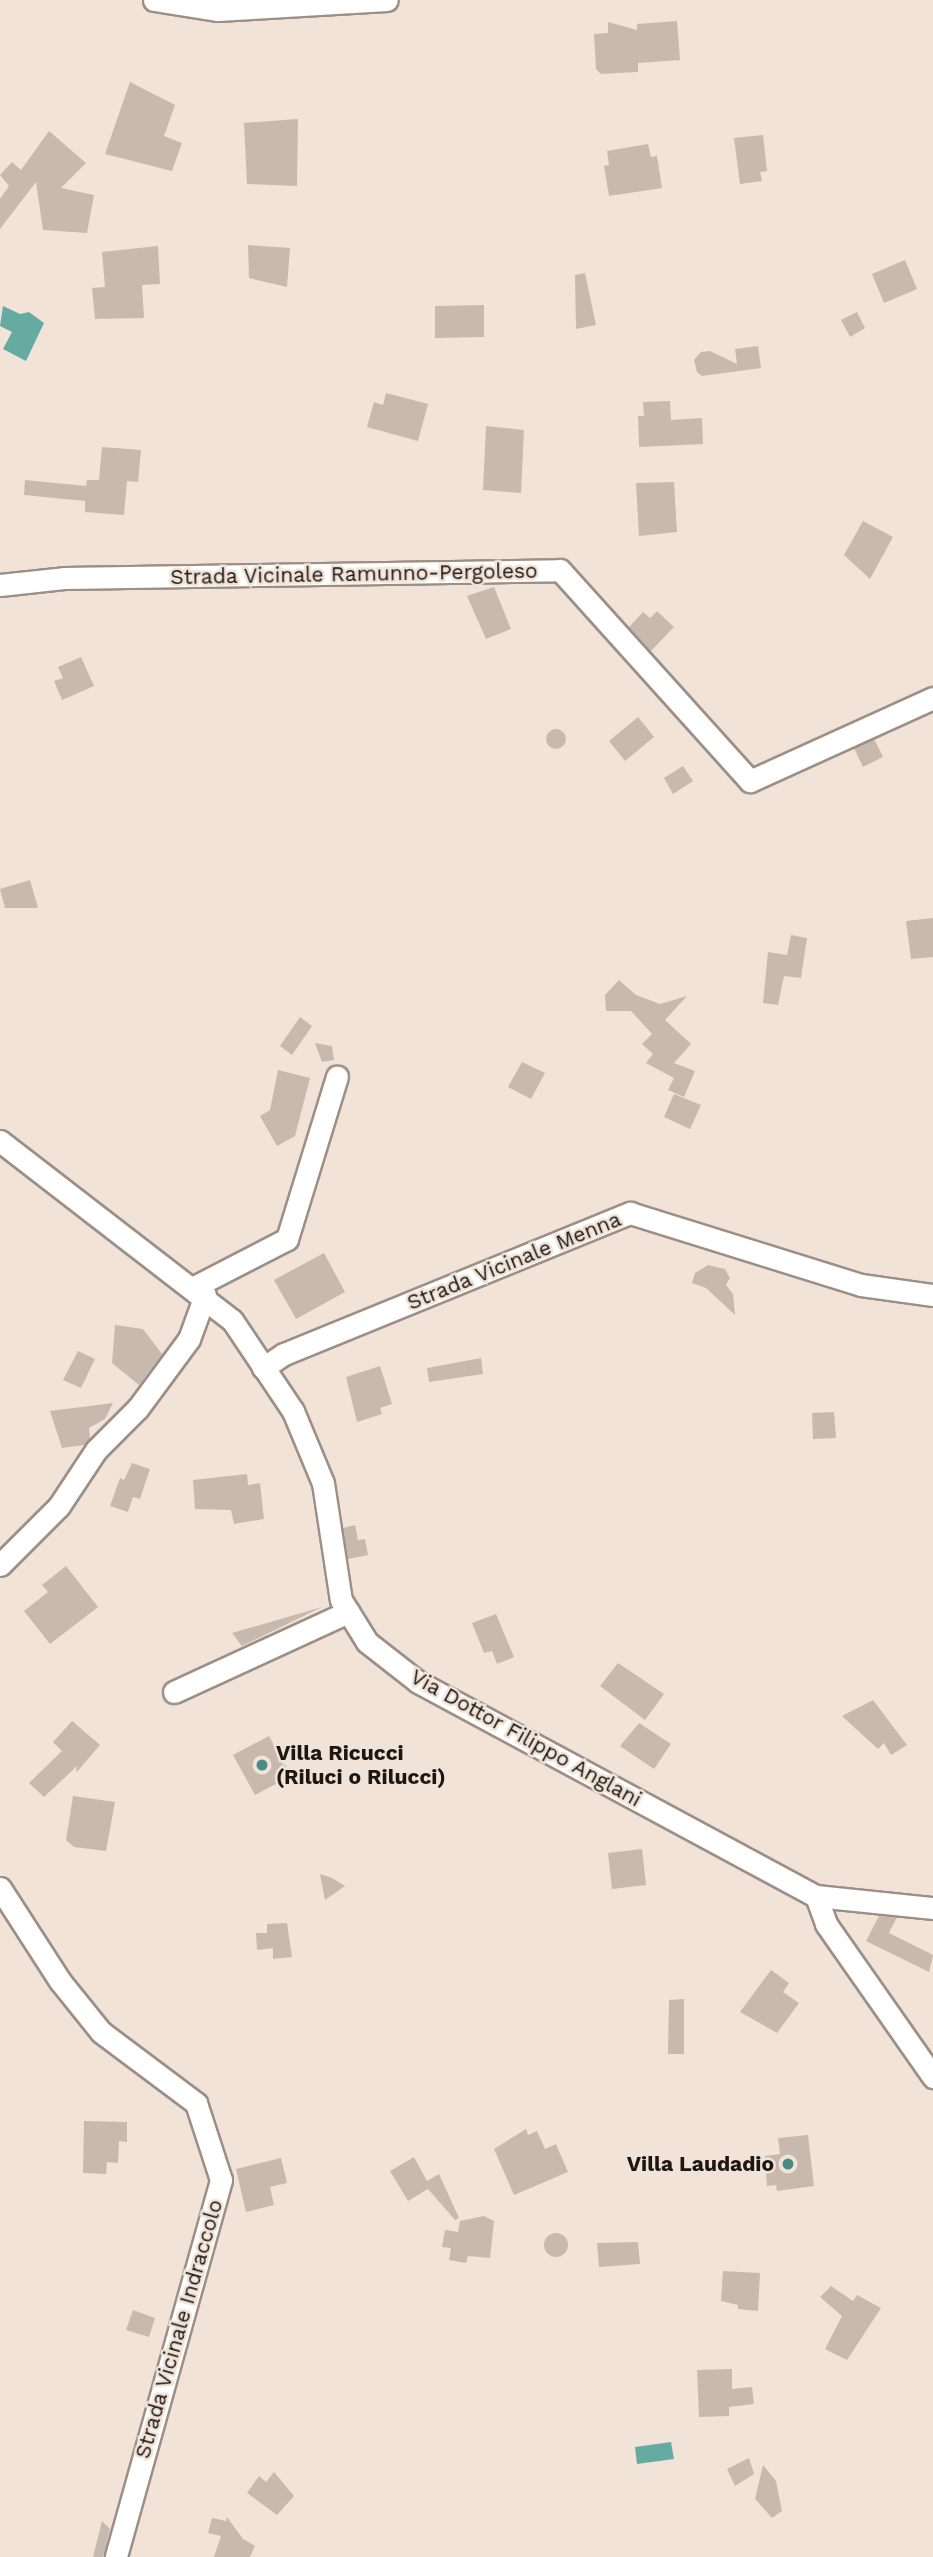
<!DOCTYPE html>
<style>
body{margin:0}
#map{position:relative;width:933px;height:2557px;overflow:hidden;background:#f1e3d7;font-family:"Work Sans",sans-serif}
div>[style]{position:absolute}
.water>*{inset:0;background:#66aba1}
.building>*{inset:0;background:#c7b9ae}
.round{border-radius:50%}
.roads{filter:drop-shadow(2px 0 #9d8f85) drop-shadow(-2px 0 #9d8f85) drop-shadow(0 2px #9d8f85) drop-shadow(0 -2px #9d8f85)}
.minor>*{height:21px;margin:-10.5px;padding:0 10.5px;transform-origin:10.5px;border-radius:10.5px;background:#fff}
.dots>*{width:19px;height:19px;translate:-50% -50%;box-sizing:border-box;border:4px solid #f1e3d7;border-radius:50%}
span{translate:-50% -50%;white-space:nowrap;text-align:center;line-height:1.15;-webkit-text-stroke:5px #f1e3d7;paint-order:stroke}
.street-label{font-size:21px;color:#1c1713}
.poi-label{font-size:21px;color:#1c1713;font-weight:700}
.left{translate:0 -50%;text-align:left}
.right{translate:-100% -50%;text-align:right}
</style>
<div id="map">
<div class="water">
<div style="clip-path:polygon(3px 306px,20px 314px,29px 312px,44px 323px,26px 361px,3px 349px,12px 332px,0 326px)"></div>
<div style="clip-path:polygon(671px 2442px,674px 2459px,637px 2464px,635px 2447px)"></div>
</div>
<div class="building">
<div style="clip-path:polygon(677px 21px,680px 60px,638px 63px,638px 72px,601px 74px,596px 69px,594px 34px,608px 33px,608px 22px,637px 30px,637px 24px)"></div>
<div style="clip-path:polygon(130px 82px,175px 105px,164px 136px,182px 143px,172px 171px,105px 154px)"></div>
<div style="clip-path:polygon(298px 119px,297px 186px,247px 184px,244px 123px)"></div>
<div style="clip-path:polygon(49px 131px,86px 163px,61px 188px,94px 195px,87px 233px,43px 230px,36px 182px,0 229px,0 199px,9px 186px,0 175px,12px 162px,21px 170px)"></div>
<div style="clip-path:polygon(763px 135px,767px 171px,760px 172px,762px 181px,740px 184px,734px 138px)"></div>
<div style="clip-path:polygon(648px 144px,651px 157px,657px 156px,662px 188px,609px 196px,604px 166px,609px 165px,607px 151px)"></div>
<div style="clip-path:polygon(248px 245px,290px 248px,287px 287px,249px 278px)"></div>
<div style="clip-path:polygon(158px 246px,160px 284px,142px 285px,144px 318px,95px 319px,92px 288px,105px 287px,102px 252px)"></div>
<div style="clip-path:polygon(905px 260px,917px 289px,884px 303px,872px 274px)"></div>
<div style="clip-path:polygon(585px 273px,596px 325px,576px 329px,575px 275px)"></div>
<div style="clip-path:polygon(484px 305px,484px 337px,435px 338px,435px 306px)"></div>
<div style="clip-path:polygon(857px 312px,865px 328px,850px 337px,841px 320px)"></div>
<div style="clip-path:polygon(758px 346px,761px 368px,702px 376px,697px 372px,694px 360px,701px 352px,710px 351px,737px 364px,735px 349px)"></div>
<div style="clip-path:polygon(386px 393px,428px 404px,418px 441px,367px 427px,374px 402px,383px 405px)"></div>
<div style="clip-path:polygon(670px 401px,671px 420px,702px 418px,703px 444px,639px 447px,638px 416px,644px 416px,643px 402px)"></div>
<div style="clip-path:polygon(486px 426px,524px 430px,521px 493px,483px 490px)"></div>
<div style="clip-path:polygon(102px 447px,141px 450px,138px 482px,127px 481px,124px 515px,85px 512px,85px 501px,24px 495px,25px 480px,86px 486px,87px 480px,99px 480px)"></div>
<div style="clip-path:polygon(674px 482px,677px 532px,639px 536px,636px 483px)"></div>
<div style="clip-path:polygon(863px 521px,893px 537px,870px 579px,844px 555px)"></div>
<div style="clip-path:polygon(494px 587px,511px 629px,486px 639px,467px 596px)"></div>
<div style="clip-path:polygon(657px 611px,674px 627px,651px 651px,629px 627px,643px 612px,650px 618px)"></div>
<div style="clip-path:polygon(81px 657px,94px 686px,62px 700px,54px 681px,63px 678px,58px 667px)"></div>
<div style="clip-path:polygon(638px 717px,654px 737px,625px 761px,609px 741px)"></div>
<div class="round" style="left:546px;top:729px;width:20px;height:20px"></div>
<div style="clip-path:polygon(874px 739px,883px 757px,863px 767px,854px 748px)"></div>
<div style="clip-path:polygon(683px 766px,693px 781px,673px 794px,664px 778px)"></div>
<div style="clip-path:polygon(30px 880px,38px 908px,5px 908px,0 889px)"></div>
<div style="clip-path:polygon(933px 918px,933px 957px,911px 959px,906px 921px)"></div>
<div style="clip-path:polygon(791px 935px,807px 938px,801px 978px,784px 976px,778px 1005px,763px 1003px,768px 952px,787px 955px)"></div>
<div style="clip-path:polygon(619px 980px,636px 995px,660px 1004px,687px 996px,665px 1020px,691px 1044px,674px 1063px,695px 1071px,684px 1097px,668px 1090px,674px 1078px,646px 1063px,653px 1054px,642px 1044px,652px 1034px,631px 1011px,606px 1011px,605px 995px)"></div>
<div style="clip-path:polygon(300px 1017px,312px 1026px,292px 1055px,280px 1046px)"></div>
<div style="clip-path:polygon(315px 1043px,332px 1046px,334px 1060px,322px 1062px)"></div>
<div style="clip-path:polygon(522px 1062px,545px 1073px,531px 1099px,508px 1087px)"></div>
<div style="clip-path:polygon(278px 1070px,310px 1078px,295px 1136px,277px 1146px,260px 1116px,270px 1110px)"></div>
<div style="clip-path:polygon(674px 1094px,701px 1105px,690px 1129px,664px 1117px)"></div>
<div style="clip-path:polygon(324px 1253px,345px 1292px,296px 1319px,274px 1280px)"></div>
<div style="clip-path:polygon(708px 1265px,725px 1269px,730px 1278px,726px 1285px,733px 1294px,735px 1315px,706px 1288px,692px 1283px,695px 1273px)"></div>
<div style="clip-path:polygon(115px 1325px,143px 1329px,162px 1354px,139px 1385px,112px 1363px)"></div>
<div style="clip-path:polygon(78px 1351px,95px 1359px,81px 1388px,63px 1380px)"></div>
<div style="clip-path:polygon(481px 1358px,483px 1374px,429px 1382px,427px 1368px)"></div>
<div style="clip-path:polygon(380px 1366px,392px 1404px,380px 1408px,382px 1414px,357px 1422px,346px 1377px)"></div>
<div style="clip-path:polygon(113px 1403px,105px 1419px,89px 1428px,90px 1438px,84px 1445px,62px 1448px,50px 1411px)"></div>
<div style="clip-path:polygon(834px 1412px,836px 1438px,813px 1439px,812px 1413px)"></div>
<div style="clip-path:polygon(132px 1463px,150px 1469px,140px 1499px,133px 1497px,128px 1512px,110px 1506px,120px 1478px,124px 1480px)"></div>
<div style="clip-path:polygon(247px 1474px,248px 1485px,260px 1483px,264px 1519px,234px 1524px,231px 1510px,195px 1509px,193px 1480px)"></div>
<div style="clip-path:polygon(355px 1525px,358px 1540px,365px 1539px,368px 1555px,348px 1559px,343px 1528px)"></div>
<div style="clip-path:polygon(66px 1566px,98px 1607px,50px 1644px,24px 1611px,48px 1592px,42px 1585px)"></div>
<div style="clip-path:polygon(322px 1607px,242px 1646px,232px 1633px)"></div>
<div style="clip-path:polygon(496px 1614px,514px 1657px,497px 1664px,492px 1651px,484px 1653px,472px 1623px)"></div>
<div style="clip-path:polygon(618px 1663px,664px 1694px,645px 1720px,600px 1686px)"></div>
<div style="clip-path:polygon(873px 1700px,907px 1745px,891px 1755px,884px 1743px,878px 1749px,842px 1716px)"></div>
<div style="clip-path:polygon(72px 1721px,100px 1745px,76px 1773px,77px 1766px,44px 1797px,29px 1783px,62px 1751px,53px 1742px)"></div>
<div style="clip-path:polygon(639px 1723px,671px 1744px,654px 1769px,620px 1746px)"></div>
<div style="clip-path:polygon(269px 1736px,291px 1776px,255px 1795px,233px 1755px)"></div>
<div style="clip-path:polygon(73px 1796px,115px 1802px,106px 1851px,74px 1847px,66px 1840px)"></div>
<div style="clip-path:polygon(642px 1849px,646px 1885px,612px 1889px,608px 1853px)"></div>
<div style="clip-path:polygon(320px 1874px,332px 1878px,345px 1886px,325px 1900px)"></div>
<div style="clip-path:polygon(879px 1916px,897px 1917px,889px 1933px,933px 1955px,929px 1972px,866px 1941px)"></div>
<div style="clip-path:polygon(287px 1923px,292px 1957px,273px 1959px,273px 1948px,257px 1950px,256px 1933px,267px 1933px,267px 1924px)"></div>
<div style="clip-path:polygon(771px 1970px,789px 1983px,783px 1992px,799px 2003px,777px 2033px,740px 2012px)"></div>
<div style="clip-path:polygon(684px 1999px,684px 2054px,668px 2054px,669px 2000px)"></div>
<div style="clip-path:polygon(84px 2121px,127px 2122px,127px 2142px,119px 2141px,118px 2163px,107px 2162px,106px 2174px,83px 2173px)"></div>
<div style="clip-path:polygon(526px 2129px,528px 2135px,537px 2131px,545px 2149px,556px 2144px,568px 2172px,514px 2195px,494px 2149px)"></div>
<div style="clip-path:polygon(808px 2135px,814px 2186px,777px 2191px,776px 2185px,767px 2186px,765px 2156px,780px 2154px,778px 2138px)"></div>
<div style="clip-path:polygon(414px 2157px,427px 2181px,439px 2174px,459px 2218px,455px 2220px,428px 2189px,408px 2201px,390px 2171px)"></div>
<div style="clip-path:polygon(281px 2158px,287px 2183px,270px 2187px,274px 2205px,246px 2212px,236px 2169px)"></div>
<div style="clip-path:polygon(484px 2216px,494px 2221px,490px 2258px,468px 2256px,466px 2263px,449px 2260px,451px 2248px,442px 2247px,445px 2230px,458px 2232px,460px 2221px)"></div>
<div class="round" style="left:544px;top:2233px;width:24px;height:24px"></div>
<div style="clip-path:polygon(638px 2242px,640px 2264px,599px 2267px,597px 2243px)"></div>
<div style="clip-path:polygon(723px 2271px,760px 2273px,758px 2311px,738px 2309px,738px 2305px,721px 2301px)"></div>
<div style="clip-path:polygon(831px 2286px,853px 2301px,857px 2295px,881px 2308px,847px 2360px,825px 2349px,842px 2316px,820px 2297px)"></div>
<div style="clip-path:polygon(133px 2310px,155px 2318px,149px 2337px,126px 2330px)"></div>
<div style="clip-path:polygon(732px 2369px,732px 2389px,752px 2387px,754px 2404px,729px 2407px,729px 2416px,699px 2417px,697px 2370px)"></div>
<div style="clip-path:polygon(749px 2458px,754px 2474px,735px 2486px,727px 2469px)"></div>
<div style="clip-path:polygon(763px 2465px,776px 2481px,782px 2511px,772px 2518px,755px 2499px)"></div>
<div style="clip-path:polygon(274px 2472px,294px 2496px,277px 2515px,247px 2493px,259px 2476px,266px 2482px)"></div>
<div style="clip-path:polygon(227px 2517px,243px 2539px,255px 2546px,250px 2557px,214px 2557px,221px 2536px,208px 2533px,212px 2518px,226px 2521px)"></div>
<div style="clip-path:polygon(102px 2521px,110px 2529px,103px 2557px,93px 2557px)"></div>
</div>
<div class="roads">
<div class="minor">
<div style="left:154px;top:0;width:65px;rotate:8.9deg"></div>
<div style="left:218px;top:10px;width:169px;rotate:-3.4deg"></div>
<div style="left:0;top:585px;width:64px;rotate:-6.2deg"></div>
<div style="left:64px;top:578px;width:496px;rotate:-0.9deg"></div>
<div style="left:560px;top:570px;width:284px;rotate:48deg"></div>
<div style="left:750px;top:781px;width:201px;rotate:-24.4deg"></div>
<div style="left:0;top:1141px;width:293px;rotate:37.7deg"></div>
<div style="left:232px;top:1320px;width:110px;rotate:56.2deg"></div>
<div style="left:293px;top:1411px;width:78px;rotate:67.4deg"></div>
<div style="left:323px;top:1483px;width:118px;rotate:81.3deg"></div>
<div style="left:341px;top:1600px;width:49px;rotate:58.2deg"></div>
<div style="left:367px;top:1642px;width:65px;rotate:38.1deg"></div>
<div style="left:418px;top:1682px;width:452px;rotate:28.3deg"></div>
<div style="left:816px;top:1896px;width:118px;rotate:5.9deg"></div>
<div style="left:194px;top:1287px;width:105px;rotate:-27.3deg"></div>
<div style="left:287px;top:1239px;width:170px;rotate:-72.9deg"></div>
<div style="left:263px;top:1368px;width:25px;rotate:-34deg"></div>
<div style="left:284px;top:1354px;width:374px;rotate:-22.2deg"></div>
<div style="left:630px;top:1213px;width:242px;rotate:17.3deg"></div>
<div style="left:861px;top:1285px;width:73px;rotate:7.9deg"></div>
<div style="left:0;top:1565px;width:83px;rotate:-45deg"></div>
<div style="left:59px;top:1506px;width:67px;rotate:-56.5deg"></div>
<div style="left:96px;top:1450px;width:59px;rotate:-45deg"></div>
<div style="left:138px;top:1408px;width:86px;rotate:-53.5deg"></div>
<div style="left:189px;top:1339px;width:47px;rotate:-70deg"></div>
<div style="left:174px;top:1692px;width:192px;rotate:-24.7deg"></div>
<div style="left:0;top:1888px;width:111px;rotate:57.2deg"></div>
<div style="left:60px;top:1981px;width:65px;rotate:51.2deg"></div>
<div style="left:101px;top:2032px;width:119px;rotate:36.8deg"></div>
<div style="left:196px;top:2103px;width:81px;rotate:72deg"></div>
<div style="left:221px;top:2180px;width:391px;rotate:105.6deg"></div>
<div style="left:816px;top:1896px;width:30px;rotate:70deg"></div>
<div style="left:826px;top:1924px;width:187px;rotate:55deg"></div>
</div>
</div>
<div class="dots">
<div style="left:262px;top:1765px;background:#488d84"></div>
<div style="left:788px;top:2164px;background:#488d84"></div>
</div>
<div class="street-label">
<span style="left:354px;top:574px;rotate:-1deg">Strada Vicinale Ramunno-Pergoleso</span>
<span style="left:514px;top:1261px;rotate:-22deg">Strada Vicinale Menna</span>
<span style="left:526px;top:1738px;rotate:29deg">Via Dottor Filippo Anglani</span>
<span style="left:179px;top:2329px;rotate:-74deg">Strada Vicinale Indraccolo</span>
</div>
<div class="poi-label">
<span class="left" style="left:276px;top:1765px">Villa Ricucci<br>(Riluci o Rilucci)</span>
<span class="right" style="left:774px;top:2164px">Villa Laudadio</span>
</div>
</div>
